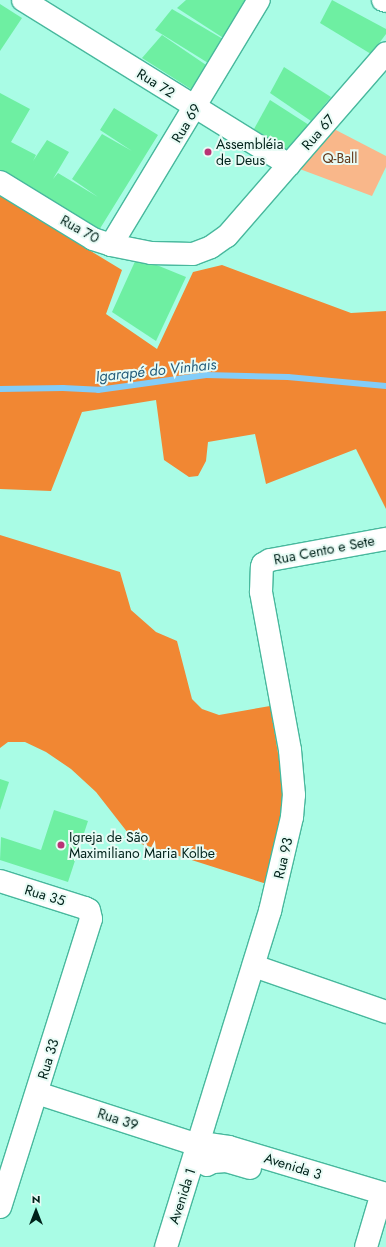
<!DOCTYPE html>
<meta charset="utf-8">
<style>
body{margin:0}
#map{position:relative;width:386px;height:1247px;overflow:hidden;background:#a9fce5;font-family:Jost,sans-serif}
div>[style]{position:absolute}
.green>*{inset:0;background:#f9b78a}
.forest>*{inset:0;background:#f18733}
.stream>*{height:5.5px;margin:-2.75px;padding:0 2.75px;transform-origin:2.75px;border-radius:2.75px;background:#83cdf8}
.building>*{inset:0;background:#6eefa2}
.roads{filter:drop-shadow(1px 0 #48b89d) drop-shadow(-1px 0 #48b89d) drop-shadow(0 1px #48b89d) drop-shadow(0 -1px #48b89d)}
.minor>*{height:22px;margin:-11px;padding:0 11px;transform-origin:11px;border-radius:11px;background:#fff}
.dots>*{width:11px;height:11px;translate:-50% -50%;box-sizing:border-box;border:2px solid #e8fbf5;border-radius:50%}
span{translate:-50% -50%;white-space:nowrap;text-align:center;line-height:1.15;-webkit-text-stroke:4px #e8fbf5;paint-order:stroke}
.street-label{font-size:14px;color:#00221a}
.poi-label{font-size:14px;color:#00221a}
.left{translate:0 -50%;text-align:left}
.park-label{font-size:14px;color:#64391a}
.water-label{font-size:15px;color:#255d7b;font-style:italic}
.north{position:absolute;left:16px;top:1191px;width:40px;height:40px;-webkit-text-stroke:3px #e8fbf5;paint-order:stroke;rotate:0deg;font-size:11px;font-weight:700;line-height:16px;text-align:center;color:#00221a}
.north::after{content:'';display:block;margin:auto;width:14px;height:18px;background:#00221a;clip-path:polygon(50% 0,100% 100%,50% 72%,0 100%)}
</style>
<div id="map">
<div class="green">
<div style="clip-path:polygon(334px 129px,386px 156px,386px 167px,372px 196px,297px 168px)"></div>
</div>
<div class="forest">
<div style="clip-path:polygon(0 196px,122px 270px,106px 314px,157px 349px,193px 272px,222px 265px,351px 313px,386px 311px,386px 509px,356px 449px,266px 484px,255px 434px,208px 442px,206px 461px,198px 476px,189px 477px,164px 460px,156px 400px,82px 412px,51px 491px,0 489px)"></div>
<div style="clip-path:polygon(0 535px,120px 572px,131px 610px,156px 632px,177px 641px,192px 699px,202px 709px,219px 715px,270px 706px,284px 788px,282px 826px,270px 885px,135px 842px,96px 792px,71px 769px,46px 752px,25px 742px,8px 742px,0 748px)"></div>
</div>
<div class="stream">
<div style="left:0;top:389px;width:63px;rotate:-0.9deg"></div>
<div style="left:63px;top:388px;width:35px;rotate:3deg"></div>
<div style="left:98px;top:390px;width:109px;rotate:-7.9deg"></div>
<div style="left:206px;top:375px;width:82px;rotate:1.4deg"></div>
<div style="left:288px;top:377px;width:98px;rotate:5.2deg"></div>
</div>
<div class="building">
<div style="clip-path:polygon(186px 0,252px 0,228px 41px,177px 8px)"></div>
<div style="clip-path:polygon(332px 0,386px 29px,386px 34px,371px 54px,320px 23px)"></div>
<div style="clip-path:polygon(0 4px,22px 18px,0 51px)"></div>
<div style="clip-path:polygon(172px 9px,228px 42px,213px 66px,155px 30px)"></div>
<div style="clip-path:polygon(162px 35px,212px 69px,197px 93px,142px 58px)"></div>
<div style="clip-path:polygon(284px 67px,331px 97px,311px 121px,270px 93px)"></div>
<div style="clip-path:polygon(0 93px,30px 109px,11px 142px,36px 155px,33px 161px,47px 140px,69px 152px,53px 179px,58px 173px,98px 197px,72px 179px,102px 134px,132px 151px,100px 130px,114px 108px,158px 135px,96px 235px,0 175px)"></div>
<div style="clip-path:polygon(270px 100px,309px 125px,288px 151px,254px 129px)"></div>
<div style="clip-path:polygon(137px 257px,186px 277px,156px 341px,112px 312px)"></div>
<div style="clip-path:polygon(0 779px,9px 782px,0 810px)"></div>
<div style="clip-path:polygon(54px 810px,88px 821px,68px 882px,0 860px,1px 837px,41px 850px)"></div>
</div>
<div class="roads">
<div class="minor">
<div style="left:23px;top:0;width:313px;rotate:31.8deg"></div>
<div style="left:383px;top:0;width:3px;rotate:18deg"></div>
<div style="left:0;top:182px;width:109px;rotate:31.5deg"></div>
<div style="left:93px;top:239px;width:19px;rotate:18deg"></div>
<div style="left:111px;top:245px;width:41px;rotate:11.3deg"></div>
<div style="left:151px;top:253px;width:42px;rotate:1.4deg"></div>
<div style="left:193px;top:254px;width:19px;rotate:-21deg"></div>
<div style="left:211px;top:247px;width:19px;rotate:-35deg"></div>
<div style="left:227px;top:236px;width:242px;rotate:-49deg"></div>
<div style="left:111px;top:245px;width:286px;rotate:-58.9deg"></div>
<div style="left:0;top:881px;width:89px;rotate:17.6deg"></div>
<div style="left:85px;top:908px;width:4px;rotate:27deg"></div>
<div style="left:89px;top:910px;width:9px;rotate:77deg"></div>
<div style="left:91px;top:919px;width:302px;rotate:107.5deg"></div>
<div style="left:254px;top:966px;width:140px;rotate:19.2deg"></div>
<div style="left:37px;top:1093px;width:169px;rotate:17.9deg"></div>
<div style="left:198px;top:1145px;width:10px;rotate:-6deg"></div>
<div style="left:208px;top:1144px;width:21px;rotate:8deg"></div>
<div style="left:229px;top:1147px;width:164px;rotate:16.7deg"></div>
<div style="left:207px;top:1165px;width:7px;rotate:-27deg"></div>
<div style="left:213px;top:1162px;width:13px;rotate:-4deg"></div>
<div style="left:226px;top:1161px;width:25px;rotate:16deg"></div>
<div style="left:166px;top:1247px;width:352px;rotate:-72.8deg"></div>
<div style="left:270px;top:911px;width:97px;rotate:-76.8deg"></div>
<div style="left:292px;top:817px;width:22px;rotate:-85deg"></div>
<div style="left:294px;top:795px;width:45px;rotate:-95.1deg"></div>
<div style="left:290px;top:750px;width:161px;rotate:-100.4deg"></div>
<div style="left:261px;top:592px;width:25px;rotate:-88deg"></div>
<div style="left:262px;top:567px;width:3px;rotate:-72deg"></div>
<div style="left:263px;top:564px;width:8px;rotate:-30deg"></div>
<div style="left:270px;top:560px;width:118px;rotate:-10.3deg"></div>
<div style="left:366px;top:1247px;width:56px;rotate:-73.5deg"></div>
</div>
</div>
<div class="dots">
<div style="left:208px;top:152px;background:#b93375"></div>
<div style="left:61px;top:845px;background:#b93375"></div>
</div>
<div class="street-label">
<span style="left:156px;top:83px;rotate:32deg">Rua 72</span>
<span style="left:186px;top:123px;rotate:-59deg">Rua 69</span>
<span style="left:318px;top:132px;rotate:-49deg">Rua 67</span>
<span style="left:80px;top:229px;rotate:29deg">Rua 70</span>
<span style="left:324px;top:550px;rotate:-11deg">Rua Cento e Sete</span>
<span style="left:283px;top:858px;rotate:-77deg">Rua 93</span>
<span style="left:45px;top:895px;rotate:17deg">Rua 35</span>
<span style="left:48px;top:1059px;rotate:-73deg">Rua 33</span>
<span style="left:118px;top:1119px;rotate:18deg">Rua 39</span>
<span style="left:293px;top:1166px;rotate:17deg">Avenida 3</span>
<span style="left:182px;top:1196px;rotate:-72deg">Avenida 1</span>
</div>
<div class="poi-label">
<span class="left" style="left:216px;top:152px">Assembléia<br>de Deus</span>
<span class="left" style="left:69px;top:845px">Igreja de São<br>Maximiliano Maria Kolbe</span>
</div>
<div class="park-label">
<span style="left:340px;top:158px">Q-Ball</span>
</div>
<div class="water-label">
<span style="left:156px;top:371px;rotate:-6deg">Igarapé do Vinhais</span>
</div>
<div class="north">N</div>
</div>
